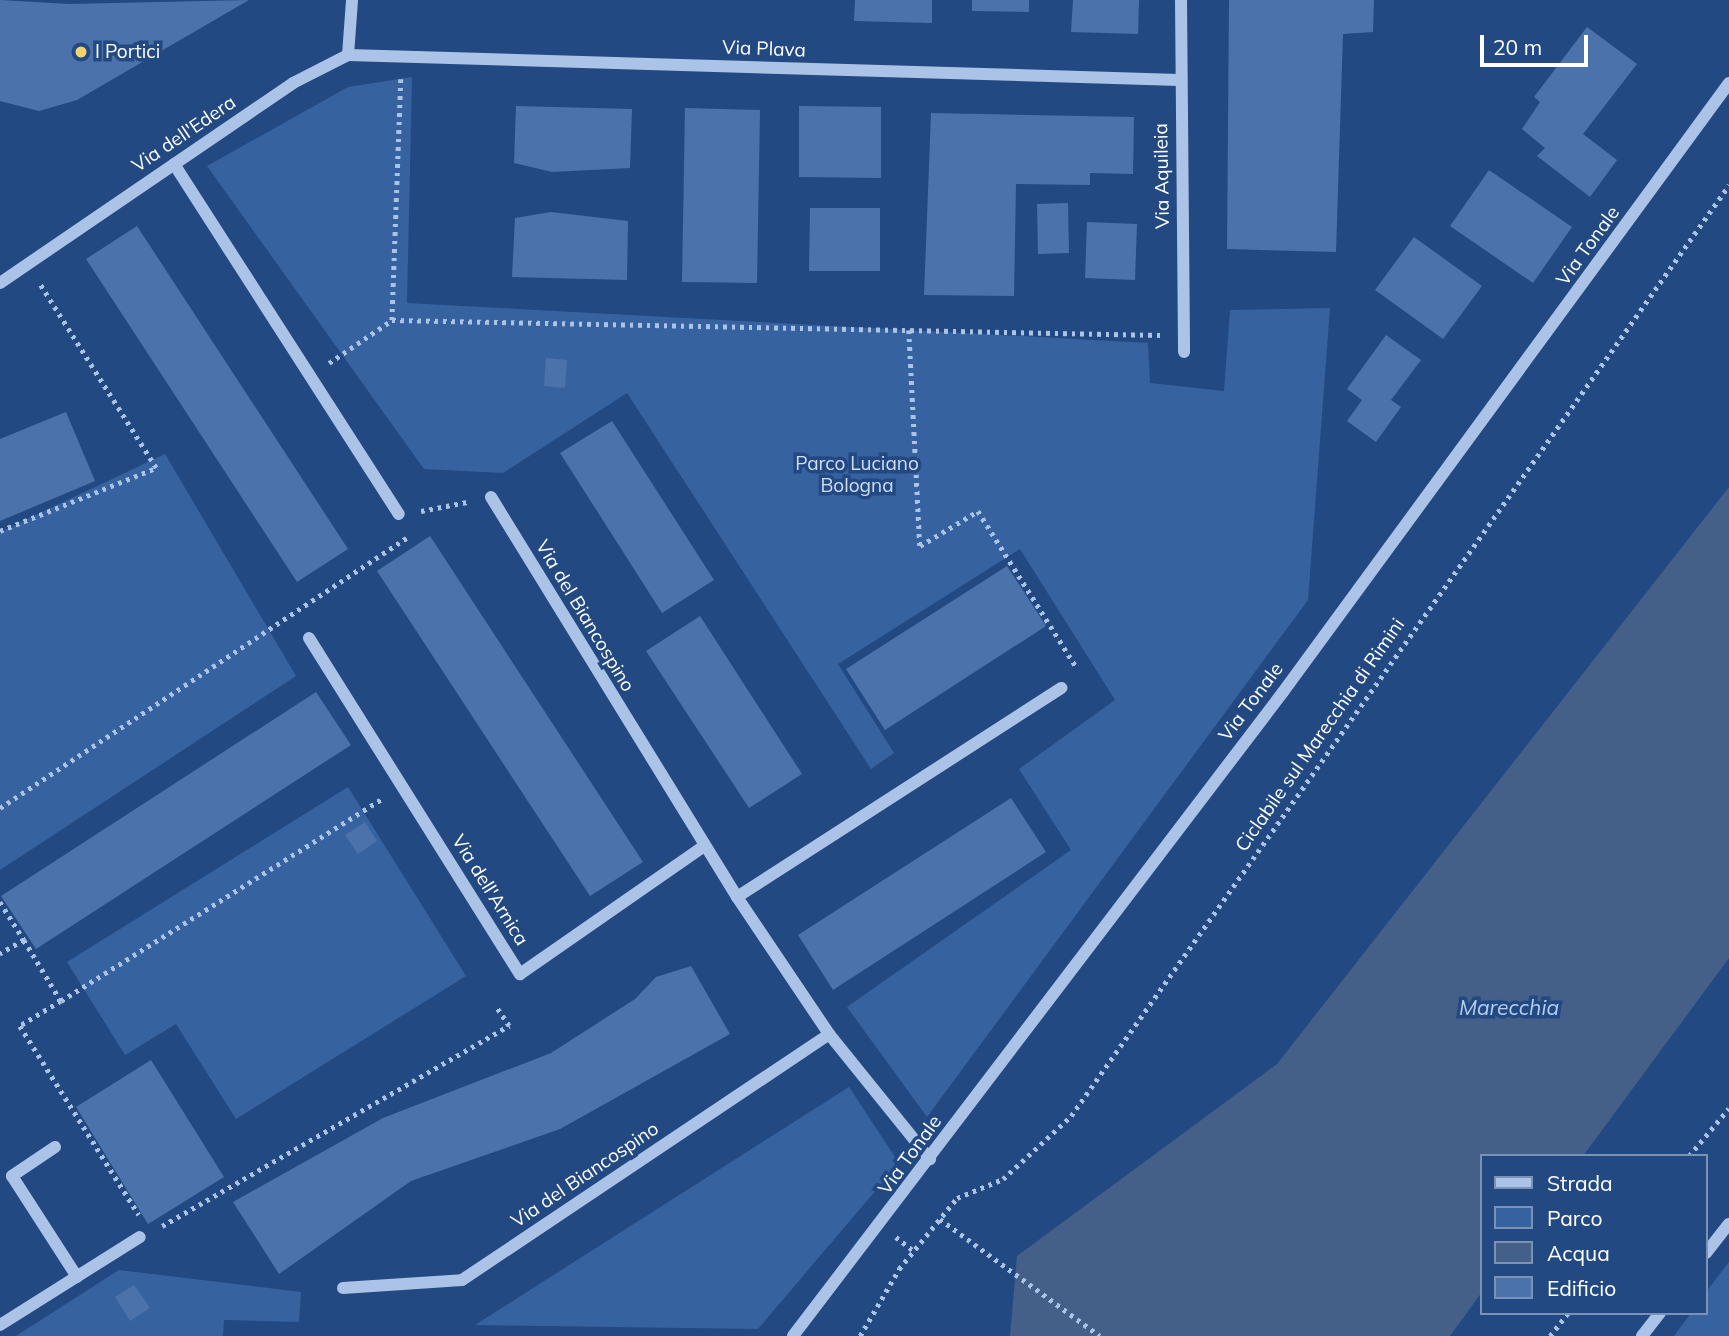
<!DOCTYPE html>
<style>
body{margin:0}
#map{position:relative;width:1729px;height:1336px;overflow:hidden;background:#234982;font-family:Mulish,sans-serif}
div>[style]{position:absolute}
.green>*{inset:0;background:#3762a0}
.water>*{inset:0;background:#446089}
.building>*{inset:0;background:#4b72ab}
.path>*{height:4.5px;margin-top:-2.25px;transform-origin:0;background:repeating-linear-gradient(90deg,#aac3e7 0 3.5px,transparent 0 8.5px)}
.minor>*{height:12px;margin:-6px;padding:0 6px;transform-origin:6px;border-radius:6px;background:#aac3e7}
.dots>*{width:19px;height:19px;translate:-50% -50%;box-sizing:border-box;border:4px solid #234982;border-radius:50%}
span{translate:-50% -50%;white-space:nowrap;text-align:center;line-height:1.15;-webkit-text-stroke:7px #234982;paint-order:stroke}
.street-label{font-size:19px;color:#fff}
.poi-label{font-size:19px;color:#fff}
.left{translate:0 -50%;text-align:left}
.park-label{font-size:19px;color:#cedef6}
.water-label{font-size:21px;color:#b5ceef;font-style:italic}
.legend{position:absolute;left:1480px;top:1154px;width:228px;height:161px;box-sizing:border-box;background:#234982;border:2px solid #7b92b4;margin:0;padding:9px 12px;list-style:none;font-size:21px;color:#fff}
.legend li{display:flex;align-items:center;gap:14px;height:35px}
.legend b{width:35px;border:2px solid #7b92b4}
.scale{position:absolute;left:1480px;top:35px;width:108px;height:32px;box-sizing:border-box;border:4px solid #fff;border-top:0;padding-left:9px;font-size:21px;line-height:24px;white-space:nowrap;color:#fff;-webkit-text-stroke:5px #234982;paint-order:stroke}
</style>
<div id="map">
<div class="green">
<div style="clip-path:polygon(412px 77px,407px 303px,1148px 343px,1150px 383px,1224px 391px,1230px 310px,1330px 308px,1308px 600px,927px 1117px,847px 1007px,1071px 850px,1019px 769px,1115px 700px,1020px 549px,838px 664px,894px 753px,871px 769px,627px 393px,503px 473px,424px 469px,207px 166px,348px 87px)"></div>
<div style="clip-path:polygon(165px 454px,296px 676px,0 870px,0 532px)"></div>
<div style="clip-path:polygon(348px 787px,466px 976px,236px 1119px,176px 1024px,125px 1055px,67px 962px)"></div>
<div style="clip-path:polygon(849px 1087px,899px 1163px,758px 1329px,475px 1325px)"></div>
<div style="clip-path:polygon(1729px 1262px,1729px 1336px,1674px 1336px,1691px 1313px,1706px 1313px,1706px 1292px)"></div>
<div style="clip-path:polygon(119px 1270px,301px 1292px,299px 1322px,224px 1320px,223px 1336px,16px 1336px)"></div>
</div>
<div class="water">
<div style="clip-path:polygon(1729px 487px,1729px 958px,1583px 1156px,1482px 1156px,1482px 1292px,1450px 1336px,1010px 1336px,1017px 1256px,1277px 1064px)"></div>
</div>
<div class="building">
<div style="clip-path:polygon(0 0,69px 4px,249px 0,77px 100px,39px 111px,0 101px)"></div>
<div style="clip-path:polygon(855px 0,932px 0,932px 23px,854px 21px)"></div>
<div style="clip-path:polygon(972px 0,1029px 0,1029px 12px,972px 11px)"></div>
<div style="clip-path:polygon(1073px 0,1139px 0,1138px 34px,1071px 32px)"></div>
<div style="clip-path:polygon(1229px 0,1374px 0,1373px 32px,1343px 34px,1336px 252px,1227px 249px)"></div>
<div style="clip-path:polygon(1587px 27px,1637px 64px,1583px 134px,1617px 160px,1590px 197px,1537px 156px,1545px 148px,1522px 129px,1540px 102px,1534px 97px)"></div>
<div style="clip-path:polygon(516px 106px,632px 109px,630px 168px,552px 172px,514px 163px)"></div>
<div style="clip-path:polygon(799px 106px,881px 107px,881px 178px,799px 177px)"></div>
<div style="clip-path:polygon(685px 108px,760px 110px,757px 283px,682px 282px)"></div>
<div style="clip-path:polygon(931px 113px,1134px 117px,1133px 174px,1090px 173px,1090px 185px,1016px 184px,1014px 296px,924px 295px)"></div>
<div style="clip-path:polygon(1489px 170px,1572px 227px,1533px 283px,1450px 226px)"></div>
<div style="clip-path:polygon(1068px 203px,1069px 253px,1038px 254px,1037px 204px)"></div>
<div style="clip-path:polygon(810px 208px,880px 208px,880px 271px,809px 271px)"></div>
<div style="clip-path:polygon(551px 212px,628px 221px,627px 280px,512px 277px,515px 218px)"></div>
<div style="clip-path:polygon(1087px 222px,1137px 224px,1135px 280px,1085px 278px)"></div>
<div style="clip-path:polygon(137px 226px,348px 549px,297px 582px,86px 259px)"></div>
<div style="clip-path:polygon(1414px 237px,1482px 286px,1443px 339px,1375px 290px)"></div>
<div style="clip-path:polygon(1386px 335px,1421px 360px,1391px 400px,1401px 407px,1376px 442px,1347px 421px,1362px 400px,1347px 389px)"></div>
<div style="clip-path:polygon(546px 358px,567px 360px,565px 388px,544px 386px)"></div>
<div style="clip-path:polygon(66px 412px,95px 481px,0 521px,0 439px)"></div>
<div style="clip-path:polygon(612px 421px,714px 580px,662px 613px,560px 453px)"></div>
<div style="clip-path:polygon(430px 536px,643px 862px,590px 896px,377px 571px)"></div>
<div style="clip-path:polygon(1007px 566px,1046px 626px,885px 730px,846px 669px)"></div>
<div style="clip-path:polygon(700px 616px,802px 774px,749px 808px,646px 651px)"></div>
<div style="clip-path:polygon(316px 692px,351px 745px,36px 949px,1px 896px)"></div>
<div style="clip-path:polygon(1011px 798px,1046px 852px,833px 990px,798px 935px)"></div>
<div style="clip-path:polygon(365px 822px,377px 841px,358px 854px,345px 835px)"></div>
<div style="clip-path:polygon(691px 966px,730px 1034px,560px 1129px,411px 1181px,279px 1274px,233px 1202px,383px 1118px,551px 1053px,635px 999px,656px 977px)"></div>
<div style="clip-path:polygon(151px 1060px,224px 1177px,148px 1224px,76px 1107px)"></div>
<div style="clip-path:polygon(134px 1285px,150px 1308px,130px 1321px,115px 1297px)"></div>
</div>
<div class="path">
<div style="left:401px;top:79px;width:241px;rotate:92.1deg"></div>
<div style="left:392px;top:320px;width:769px;rotate:1.12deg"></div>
<div style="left:909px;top:330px;width:216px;rotate:87.1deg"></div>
<div style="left:920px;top:546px;width:68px;rotate:-31.1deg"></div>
<div style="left:978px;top:511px;width:186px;rotate:57.8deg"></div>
<div style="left:329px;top:363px;width:76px;rotate:-34.3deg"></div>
<div style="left:421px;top:511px;width:47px;rotate:-11.1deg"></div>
<div style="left:0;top:531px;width:168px;rotate:-22deg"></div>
<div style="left:156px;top:468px;width:219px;rotate:-122.3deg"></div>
<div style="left:0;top:808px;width:488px;rotate:-33.6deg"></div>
<div style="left:0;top:902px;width:45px;rotate:57.7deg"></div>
<div style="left:24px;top:940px;width:28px;rotate:150deg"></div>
<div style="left:24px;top:940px;width:71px;rotate:58.8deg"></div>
<div style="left:61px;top:1001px;width:381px;rotate:-32.2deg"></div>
<div style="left:61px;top:1001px;width:48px;rotate:148.6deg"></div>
<div style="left:20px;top:1026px;width:223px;rotate:57.8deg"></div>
<div style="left:1689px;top:1156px;width:62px;rotate:-50.2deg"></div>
<div style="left:940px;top:1219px;width:198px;rotate:36.2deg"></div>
<div style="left:162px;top:1226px;width:401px;rotate:-30deg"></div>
<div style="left:509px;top:1026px;width:23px;rotate:-124deg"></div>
<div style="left:896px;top:1237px;width:23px;rotate:38deg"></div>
<div style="left:860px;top:1336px;width:78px;rotate:-59.8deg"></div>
<div style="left:899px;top:1269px;width:92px;rotate:-50.8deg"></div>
<div style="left:957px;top:1198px;width:50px;rotate:-22.4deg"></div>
<div style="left:1003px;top:1179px;width:93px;rotate:-42.8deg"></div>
<div style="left:1071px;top:1116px;width:1140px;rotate:-54.75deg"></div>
<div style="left:1550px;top:1336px;width:29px;rotate:-52deg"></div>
</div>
<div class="minor">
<div style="left:1181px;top:0;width:352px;rotate:89.5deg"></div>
<div style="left:348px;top:55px;width:55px;rotate:-85.8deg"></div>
<div style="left:174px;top:164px;width:416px;rotate:57.3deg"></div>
<div style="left:0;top:283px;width:355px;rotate:-34.3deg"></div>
<div style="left:293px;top:83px;width:62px;rotate:-27deg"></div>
<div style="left:348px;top:55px;width:831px;rotate:1.72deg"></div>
<div style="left:491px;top:497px;width:470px;rotate:58.4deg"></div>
<div style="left:737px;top:897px;width:165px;rotate:56.1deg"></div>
<div style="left:829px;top:1034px;width:161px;rotate:51.1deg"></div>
<div style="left:309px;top:638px;width:397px;rotate:57.9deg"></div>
<div style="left:520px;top:974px;width:223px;rotate:-34.8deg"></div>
<div style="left:737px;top:897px;width:386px;rotate:-32.8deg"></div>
<div style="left:55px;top:1147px;width:52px;rotate:146deg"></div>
<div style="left:12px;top:1176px;width:120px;rotate:57.2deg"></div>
<div style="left:1706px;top:1253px;width:37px;rotate:-52deg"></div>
<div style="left:343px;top:1288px;width:119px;rotate:-3.8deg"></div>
<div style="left:462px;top:1280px;width:442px;rotate:-33.8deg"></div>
<div style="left:0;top:1325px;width:165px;rotate:-32.2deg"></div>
<div style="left:793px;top:1336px;width:809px;rotate:-52.73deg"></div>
<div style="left:1283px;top:692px;width:755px;rotate:-53.78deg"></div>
<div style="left:1642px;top:1336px;width:29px;rotate:-52deg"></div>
</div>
<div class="dots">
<div style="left:81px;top:52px;background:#f3d16d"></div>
</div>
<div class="street-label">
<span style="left:764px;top:49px;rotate:2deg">Via Plava</span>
<span style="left:184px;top:134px;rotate:-34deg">Via dell'Edera</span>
<span style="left:1162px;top:176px;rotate:-91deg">Via Aquileia</span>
<span style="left:1588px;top:246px;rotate:-54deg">Via Tonale</span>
<span style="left:585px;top:616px;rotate:59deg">Via del Biancospino</span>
<span style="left:1251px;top:702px;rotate:-53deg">Via Tonale</span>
<span style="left:1320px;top:735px;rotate:-55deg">Ciclabile sul Marecchia di Rimini</span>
<span style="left:490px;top:890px;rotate:58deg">Via dell'Arnica</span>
<span style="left:910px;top:1155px;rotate:-54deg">Via Tonale</span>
<span style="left:585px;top:1175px;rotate:-34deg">Via del Biancospino</span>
</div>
<div class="poi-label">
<span class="left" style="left:95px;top:52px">I Portici</span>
</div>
<div class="park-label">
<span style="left:857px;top:475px">Parco Luciano<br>Bologna</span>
</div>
<div class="water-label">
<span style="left:1509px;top:1007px">Marecchia</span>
</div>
<ul class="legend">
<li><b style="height:9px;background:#aac3e7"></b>Strada</li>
<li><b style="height:19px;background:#3762a0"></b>Parco</li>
<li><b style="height:19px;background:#446089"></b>Acqua</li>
<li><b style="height:19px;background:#4b72ab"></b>Edificio</li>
</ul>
<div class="scale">20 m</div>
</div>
